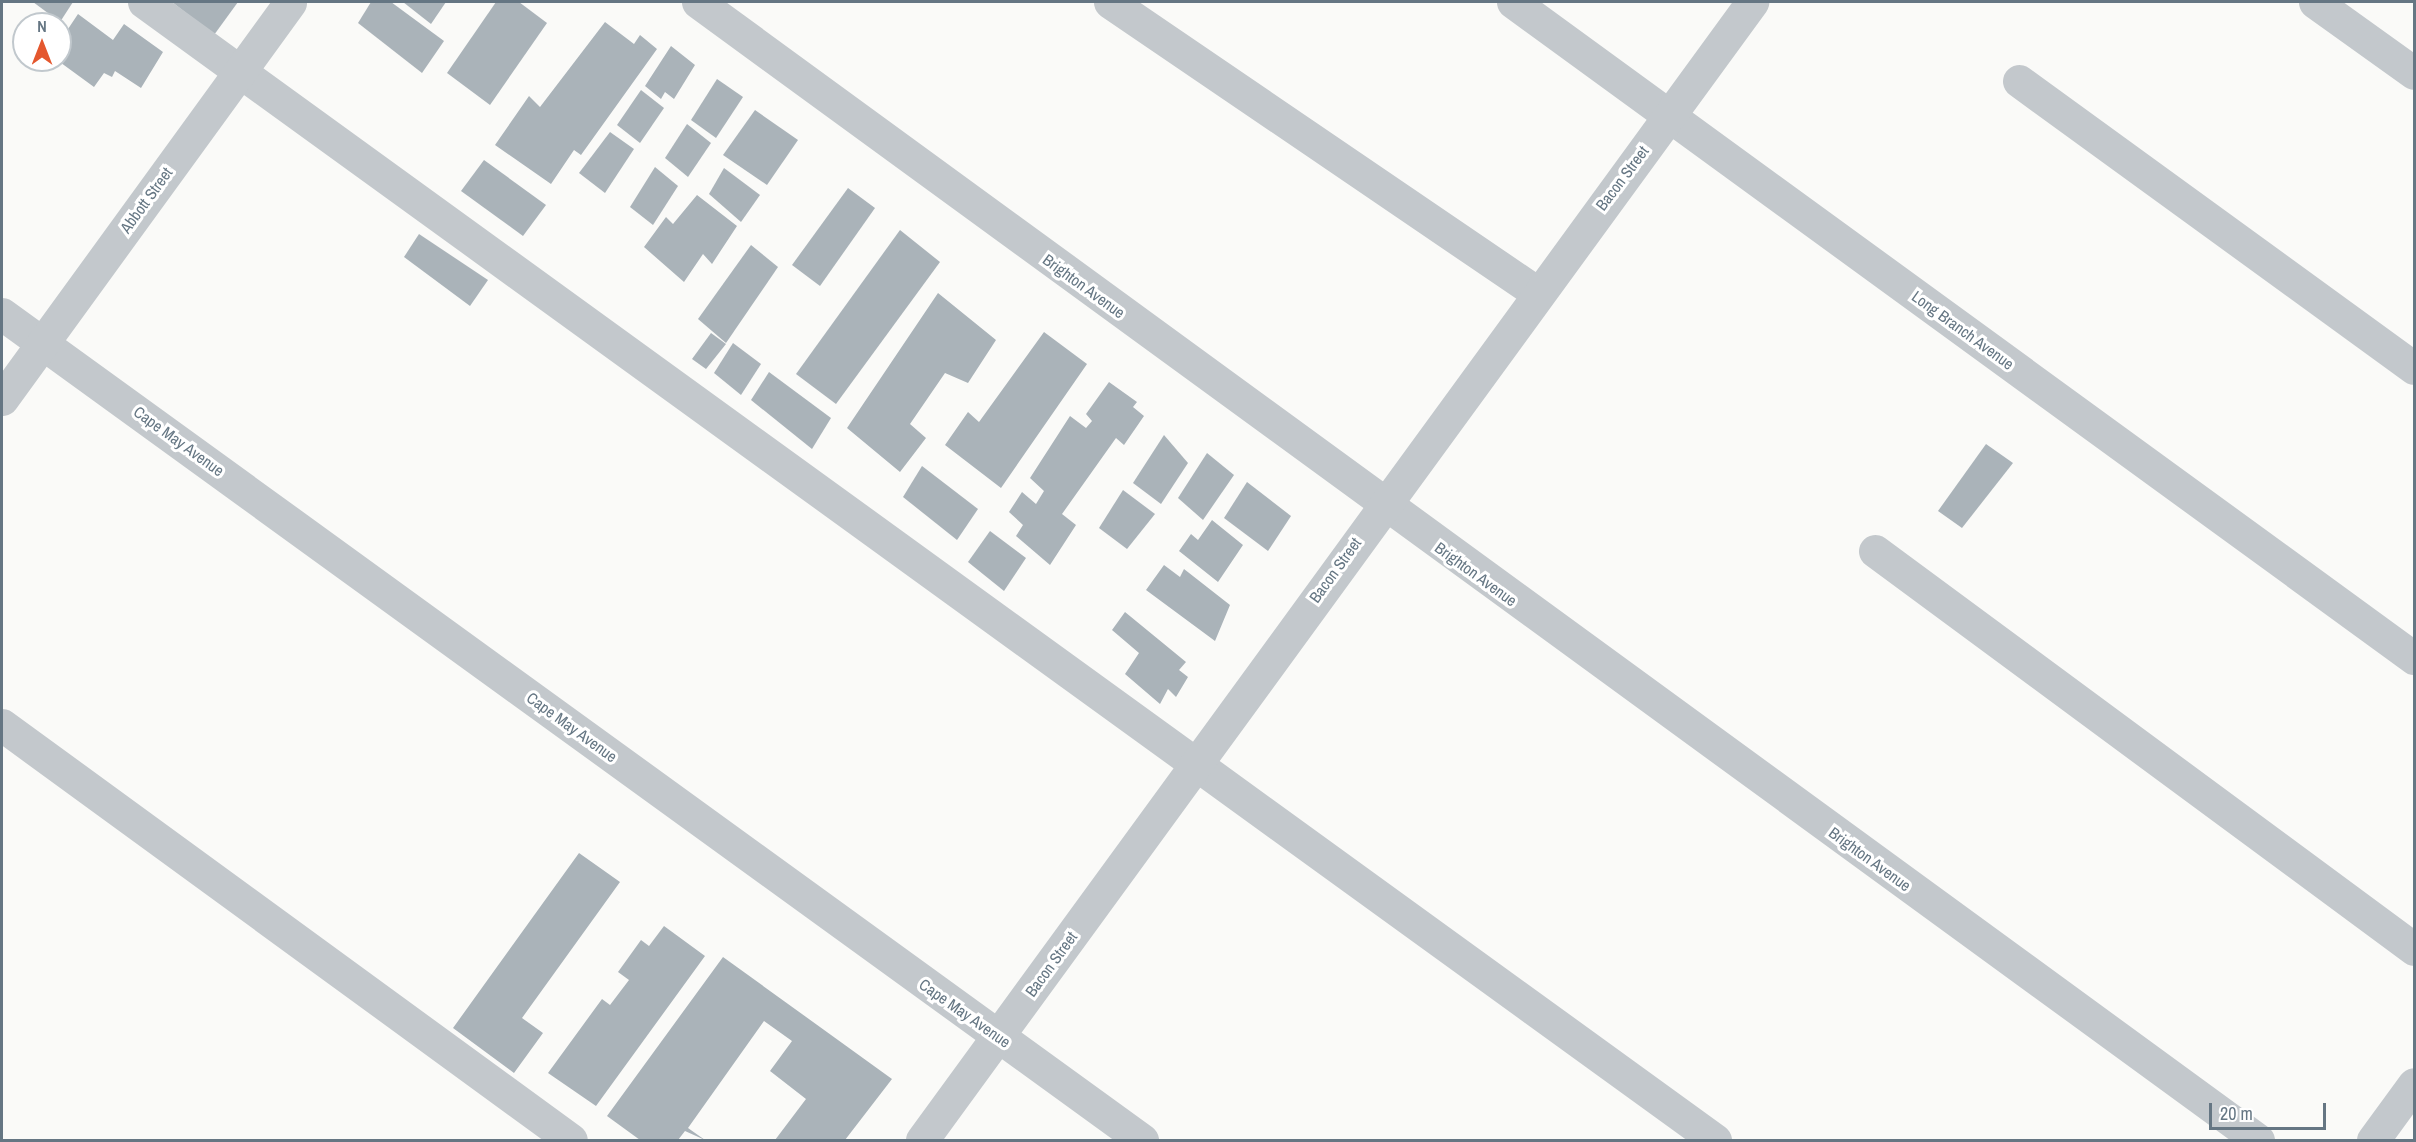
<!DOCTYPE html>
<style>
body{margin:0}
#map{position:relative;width:2416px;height:1142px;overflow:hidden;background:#fafaf8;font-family:"Archivo Narrow",sans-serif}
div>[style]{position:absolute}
.building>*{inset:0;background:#aab3b9}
.minor>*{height:33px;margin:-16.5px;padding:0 16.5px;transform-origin:16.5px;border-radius:16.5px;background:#c3c8cc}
span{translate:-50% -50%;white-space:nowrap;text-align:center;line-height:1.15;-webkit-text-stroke:6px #fff;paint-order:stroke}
.street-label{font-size:16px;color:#657683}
.frame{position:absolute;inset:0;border:3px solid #657683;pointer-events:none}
.north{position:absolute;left:12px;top:12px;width:60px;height:60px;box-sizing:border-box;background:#fff;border:2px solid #c1c8cd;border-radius:50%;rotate:0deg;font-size:16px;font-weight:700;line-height:24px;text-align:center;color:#657683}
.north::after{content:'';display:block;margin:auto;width:21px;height:27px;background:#e4572e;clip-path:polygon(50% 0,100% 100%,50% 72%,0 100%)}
.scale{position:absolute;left:2209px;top:1103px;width:117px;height:27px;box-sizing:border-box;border:3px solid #657683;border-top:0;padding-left:8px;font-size:18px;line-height:21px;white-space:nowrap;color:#657683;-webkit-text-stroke:4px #fff;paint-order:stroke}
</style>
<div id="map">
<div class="building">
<div style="clip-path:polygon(33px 2px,73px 2px,60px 22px)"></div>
<div style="clip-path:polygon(172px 2px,238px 2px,214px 35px)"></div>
<div style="clip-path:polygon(371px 2px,391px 2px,444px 41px,422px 73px,358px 23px)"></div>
<div style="clip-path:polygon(403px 2px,446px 2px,431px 24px)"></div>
<div style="clip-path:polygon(496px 2px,519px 2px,547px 23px,490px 105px,447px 73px)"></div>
<div style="clip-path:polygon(78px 14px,113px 40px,124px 24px,163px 52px,141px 88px,115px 71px,112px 77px,104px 73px,94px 87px,57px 60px,60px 41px)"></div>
<div style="clip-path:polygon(605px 22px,634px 44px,640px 35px,657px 49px,581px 155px,574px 150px,551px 184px,495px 145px,529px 96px,540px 107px)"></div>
<div style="clip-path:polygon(671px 46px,695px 65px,674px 99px,665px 92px,661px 99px,645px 86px)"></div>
<div style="clip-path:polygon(717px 79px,743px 97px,716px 138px,691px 120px)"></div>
<div style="clip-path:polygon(641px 90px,664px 108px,640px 143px,617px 125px)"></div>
<div style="clip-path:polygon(755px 110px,798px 140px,767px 185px,723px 155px)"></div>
<div style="clip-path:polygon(687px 124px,711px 143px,688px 177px,665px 158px)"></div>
<div style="clip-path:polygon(610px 132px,634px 149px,605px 193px,579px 173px)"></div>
<div style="clip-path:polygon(484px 160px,546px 205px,523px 236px,461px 191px)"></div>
<div style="clip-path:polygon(655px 167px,678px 186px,653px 225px,630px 207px)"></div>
<div style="clip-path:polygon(724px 168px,760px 195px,741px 222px,709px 194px)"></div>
<div style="clip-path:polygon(848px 188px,875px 208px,820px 286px,792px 265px)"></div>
<div style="clip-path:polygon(697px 195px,737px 226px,712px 264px,703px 254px,684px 282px,644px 247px,666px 217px,673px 224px)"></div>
<div style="clip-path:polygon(900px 230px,940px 262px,836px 404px,796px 374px)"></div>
<div style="clip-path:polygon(419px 234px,488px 280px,470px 306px,404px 257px)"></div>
<div style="clip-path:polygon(751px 245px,778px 267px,726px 343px,698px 319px)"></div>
<div style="clip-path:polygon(938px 293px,996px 340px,968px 383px,945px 373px,910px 424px,926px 438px,900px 472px,847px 428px)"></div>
<div style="clip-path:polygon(1044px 332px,1087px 364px,1001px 488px,945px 445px,968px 412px,979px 422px)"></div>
<div style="clip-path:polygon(711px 333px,726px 344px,706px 369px,692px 359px)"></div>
<div style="clip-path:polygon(733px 343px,761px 364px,741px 395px,714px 373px)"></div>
<div style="clip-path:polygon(769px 372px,831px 418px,812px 449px,751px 400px)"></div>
<div style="clip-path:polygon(1109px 382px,1137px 402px,1133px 407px,1144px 416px,1124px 445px,1116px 438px,1062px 514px,1076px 525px,1050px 565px,1016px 536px,1023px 525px,1009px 512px,1022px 492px,1036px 504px,1044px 491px,1030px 478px,1070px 416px,1086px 428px,1092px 421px,1086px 414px)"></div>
<div style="clip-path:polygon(1164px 435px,1188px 463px,1161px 504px,1133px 483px)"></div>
<div style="clip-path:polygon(1986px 444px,2013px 463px,1962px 528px,1938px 511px)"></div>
<div style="clip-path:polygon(1207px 453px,1234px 475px,1203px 520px,1178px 498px)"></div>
<div style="clip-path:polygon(922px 466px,978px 509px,957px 540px,903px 497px)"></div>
<div style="clip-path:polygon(1247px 482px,1291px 516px,1268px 551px,1224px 518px)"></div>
<div style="clip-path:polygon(1123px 490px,1155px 514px,1127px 549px,1099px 528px)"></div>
<div style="clip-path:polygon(1212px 520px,1243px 545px,1218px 582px,1179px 551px,1191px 534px,1198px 540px)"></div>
<div style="clip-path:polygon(990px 531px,1026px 558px,1004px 591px,968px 562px)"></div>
<div style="clip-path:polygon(1164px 565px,1180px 577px,1184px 569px,1230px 605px,1215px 641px,1146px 590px)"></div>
<div style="clip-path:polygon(1125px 612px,1186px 662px,1179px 670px,1188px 677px,1176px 697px,1168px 689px,1160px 704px,1125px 674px,1139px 653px,1112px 630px)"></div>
<div style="clip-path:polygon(579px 853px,620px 882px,522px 1018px,543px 1033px,514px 1073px,453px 1028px)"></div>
<div style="clip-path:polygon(664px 926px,705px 956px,596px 1106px,548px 1073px,602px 999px,610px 1005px,629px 980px,618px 972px,641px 940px,649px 946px)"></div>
<div style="clip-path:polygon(723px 957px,892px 1079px,845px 1140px,775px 1140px,806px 1099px,770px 1071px,792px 1041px,764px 1021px,688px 1128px,705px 1140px,685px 1131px,678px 1140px,640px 1140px,607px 1116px)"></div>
</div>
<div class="minor">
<div style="left:144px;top:2px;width:1940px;rotate:35.92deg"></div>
<div style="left:698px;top:2px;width:1931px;rotate:36.11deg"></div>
<div style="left:1110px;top:2px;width:515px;rotate:34.25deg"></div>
<div style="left:1513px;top:2px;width:1115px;rotate:36.06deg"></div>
<div style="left:2315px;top:2px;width:122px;rotate:35.6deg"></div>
<div style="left:2019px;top:81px;width:488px;rotate:36deg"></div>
<div style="left:2px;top:314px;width:1408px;rotate:35.93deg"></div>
<div style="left:2px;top:399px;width:490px;rotate:-54deg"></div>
<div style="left:1875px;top:551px;width:670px;rotate:36.44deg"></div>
<div style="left:2px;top:725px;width:704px;rotate:36.11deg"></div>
<div style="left:922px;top:1140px;width:1409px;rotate:-53.89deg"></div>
<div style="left:2373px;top:1140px;width:69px;rotate:-53.8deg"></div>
</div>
<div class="street-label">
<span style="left:1622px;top:178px;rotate:-53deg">Bacon Street</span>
<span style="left:146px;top:200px;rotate:-54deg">Abbott Street</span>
<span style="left:1084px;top:286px;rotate:36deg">Brighton Avenue</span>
<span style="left:1963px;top:330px;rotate:36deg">Long Branch Avenue</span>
<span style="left:179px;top:441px;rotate:36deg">Cape May Avenue</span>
<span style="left:1335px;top:570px;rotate:-54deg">Bacon Street</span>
<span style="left:1476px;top:574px;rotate:36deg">Brighton Avenue</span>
<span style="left:572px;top:727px;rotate:36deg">Cape May Avenue</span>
<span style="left:1870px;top:859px;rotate:36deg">Brighton Avenue</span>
<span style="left:1051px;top:964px;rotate:-54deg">Bacon Street</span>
<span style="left:965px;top:1013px;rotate:35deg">Cape May Avenue</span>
</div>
<div class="frame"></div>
<div class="north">N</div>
<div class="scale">20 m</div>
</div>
